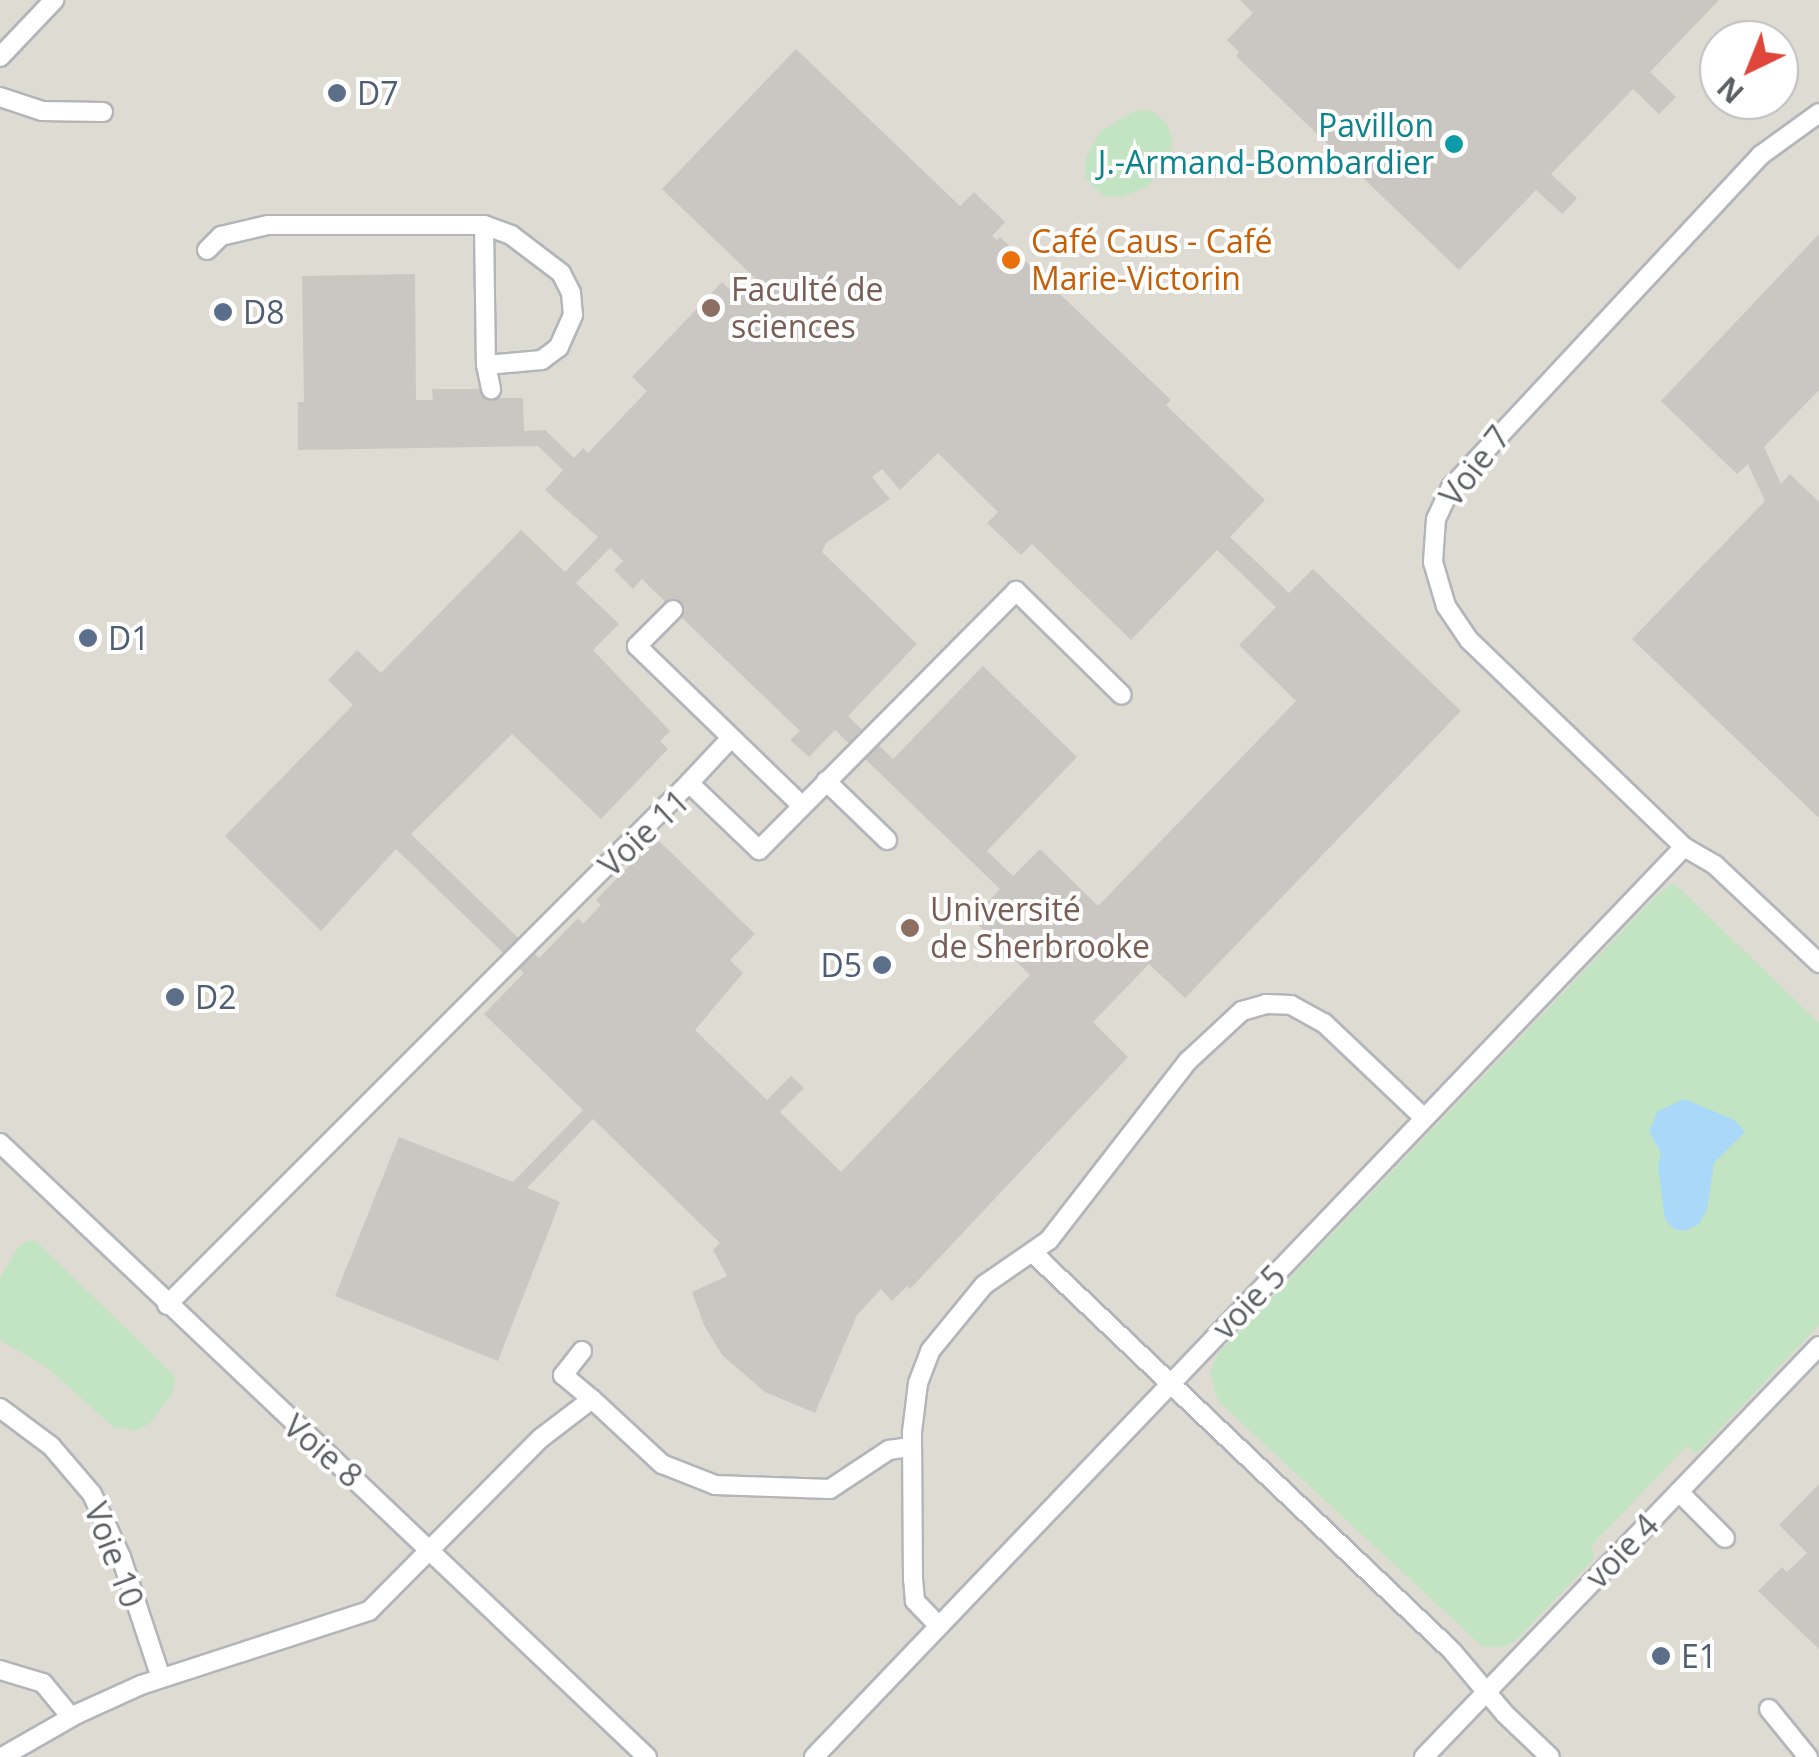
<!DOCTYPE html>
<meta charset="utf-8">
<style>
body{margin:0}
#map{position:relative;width:1819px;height:1757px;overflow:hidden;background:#eeece5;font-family:"Open Sans",sans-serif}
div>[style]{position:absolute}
.education>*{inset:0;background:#dedbd3}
.green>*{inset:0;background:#c3e4c3}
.water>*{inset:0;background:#a9d8f9}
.building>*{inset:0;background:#cac7c2}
.roads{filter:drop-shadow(2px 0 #b2b5b9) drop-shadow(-2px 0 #b2b5b9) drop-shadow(0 2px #b2b5b9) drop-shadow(0 -2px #b2b5b9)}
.lane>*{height:18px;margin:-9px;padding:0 9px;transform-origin:9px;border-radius:9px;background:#fff}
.dots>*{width:28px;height:28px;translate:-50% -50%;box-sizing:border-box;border:5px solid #fff;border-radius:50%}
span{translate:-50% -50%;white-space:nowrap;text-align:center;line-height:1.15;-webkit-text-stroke:8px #fff;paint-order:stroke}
.service-label{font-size:32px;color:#4e5e75}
.left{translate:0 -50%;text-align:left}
.right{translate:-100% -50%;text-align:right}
.culture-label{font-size:32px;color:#0d838f}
.food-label{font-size:32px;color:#c56008}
.education-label{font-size:32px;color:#785e54}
.street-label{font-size:32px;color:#5c6064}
.north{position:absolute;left:1699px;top:20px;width:100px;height:100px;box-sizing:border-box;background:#fff;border:2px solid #bebfc1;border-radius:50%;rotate:223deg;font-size:28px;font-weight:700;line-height:40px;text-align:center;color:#5c6064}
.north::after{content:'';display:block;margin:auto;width:35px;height:45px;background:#de453b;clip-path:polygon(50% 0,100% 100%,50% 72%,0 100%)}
</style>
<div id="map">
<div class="education">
<div style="clip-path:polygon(evenodd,0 0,1819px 0,1819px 1757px,0 1757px,0 0,1719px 40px,1779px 40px,1779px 100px,1719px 100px,1719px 40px)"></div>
</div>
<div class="green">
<div style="clip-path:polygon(1134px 111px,1151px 111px,1166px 122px,1172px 136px,1171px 156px,1148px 186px,1125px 196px,1105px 197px,1085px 178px,1086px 157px,1100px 132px)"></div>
<div style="clip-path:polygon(1674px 883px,1819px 1023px,1819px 1325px,1696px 1454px,1687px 1446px,1683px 1450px,1592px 1545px,1594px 1559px,1516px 1640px,1507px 1646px,1483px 1647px,1218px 1401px,1210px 1372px,1218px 1353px,1656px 896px)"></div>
<div style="clip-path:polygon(28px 1241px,36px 1241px,176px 1377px,172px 1394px,150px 1423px,136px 1431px,113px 1427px,48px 1368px,0 1340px,0 1278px,19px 1246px)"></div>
</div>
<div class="water">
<div style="clip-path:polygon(1684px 1099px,1735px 1120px,1745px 1132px,1714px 1163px,1707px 1210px,1699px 1224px,1685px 1231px,1674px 1229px,1665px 1219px,1658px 1167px,1661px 1153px,1649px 1131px,1658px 1111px)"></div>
</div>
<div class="building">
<div style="clip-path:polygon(1240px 0,1719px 0,1650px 72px,1676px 97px,1659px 114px,1633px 89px,1551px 174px,1577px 198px,1570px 206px,1562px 214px,1536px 190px,1459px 270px,1236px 56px,1239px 52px,1227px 40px,1253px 13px)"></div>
<div style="clip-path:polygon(evenodd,796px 49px,960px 206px,974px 192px,978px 196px,1005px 222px,992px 236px,997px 240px,1000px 237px,1171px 400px,1166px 405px,1265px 500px,1230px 537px,1289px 593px,1313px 569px,1461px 711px,1185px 998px,1149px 964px,1093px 1022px,1128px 1057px,910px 1289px,907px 1286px,892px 1301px,881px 1289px,857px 1315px,815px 1413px,765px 1392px,722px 1355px,704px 1325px,692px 1292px,727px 1276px,713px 1250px,720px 1243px,593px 1119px,527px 1188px,560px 1202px,498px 1361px,335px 1296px,399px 1137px,513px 1182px,583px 1110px,484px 1014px,524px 973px,396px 849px,321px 931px,225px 836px,353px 705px,328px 680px,357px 650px,381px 673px,521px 530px,565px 572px,598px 537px,545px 490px,563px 470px,538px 446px,298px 450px,298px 402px,304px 402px,302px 276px,415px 274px,416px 400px,433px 400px,432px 389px,500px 389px,500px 398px,523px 398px,524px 431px,545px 430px,574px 458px,583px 448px,588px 453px,647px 391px,632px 377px,722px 282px,739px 298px,757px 280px,662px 189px,796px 49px,938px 453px,998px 512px,987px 523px,1021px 555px,1032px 544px,1131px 640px,1217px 550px,1276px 607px,1239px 645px,1296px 701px,1098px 906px,1040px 849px,1013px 876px,987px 851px,1077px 757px,983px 666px,893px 759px,848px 716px,917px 644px,822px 552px,826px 543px,890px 499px,872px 477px,882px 469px,900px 490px,938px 453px,796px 49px,610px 548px,623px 561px,614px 570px,633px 589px,642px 579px,653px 590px,800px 731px,790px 740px,809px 757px,835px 730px,1000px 889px,972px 919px,1030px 975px,841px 1172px,780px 1112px,804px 1088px,791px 1076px,767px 1100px,695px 1030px,743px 973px,730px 960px,755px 934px,656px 838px,596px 900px,601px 905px,583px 924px,578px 918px,539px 958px,411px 834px,512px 734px,601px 819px,668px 749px,660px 741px,670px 731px,593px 650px,619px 624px,576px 583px,610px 548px)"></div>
<div style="clip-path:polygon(1819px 234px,1819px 390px,1764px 447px,1781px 484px,1790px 474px,1819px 502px,1819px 818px,1632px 639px,1765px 501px,1748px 464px,1737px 474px,1661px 401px)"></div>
<div style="clip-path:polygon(1819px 1484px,1819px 1649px,1758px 1591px,1782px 1567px,1787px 1572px,1807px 1553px,1779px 1525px)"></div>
</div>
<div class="roads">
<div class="lane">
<div style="left:0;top:57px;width:79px;rotate:-46.5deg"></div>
<div style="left:0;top:97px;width:44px;rotate:18.4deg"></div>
<div style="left:42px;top:111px;width:61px;rotate:0.9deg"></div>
<div style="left:1819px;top:113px;width:72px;rotate:144.1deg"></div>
<div style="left:1761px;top:155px;width:454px;rotate:133deg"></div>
<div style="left:1451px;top:487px;width:35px;rotate:115deg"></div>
<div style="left:1436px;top:519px;width:43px;rotate:94deg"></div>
<div style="left:1433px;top:562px;width:46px;rotate:73.5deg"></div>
<div style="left:1446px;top:606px;width:41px;rotate:55.9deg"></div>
<div style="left:1469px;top:640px;width:298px;rotate:43.9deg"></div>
<div style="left:1684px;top:847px;width:36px;rotate:30deg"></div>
<div style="left:1715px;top:865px;width:143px;rotate:43.3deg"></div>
<div style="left:484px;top:225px;width:140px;rotate:89.2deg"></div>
<div style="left:486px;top:365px;width:25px;rotate:78deg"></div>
<div style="left:207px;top:250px;width:20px;rotate:-45deg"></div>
<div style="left:221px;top:236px;width:48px;rotate:-13.2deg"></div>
<div style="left:268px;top:225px;width:216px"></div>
<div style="left:484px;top:225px;width:29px;rotate:20deg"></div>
<div style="left:511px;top:235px;width:63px;rotate:37.2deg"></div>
<div style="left:561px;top:273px;width:22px;rotate:63deg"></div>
<div style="left:571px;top:293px;width:22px;rotate:85deg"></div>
<div style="left:573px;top:315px;width:35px;rotate:114deg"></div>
<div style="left:559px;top:347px;width:21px;rotate:143deg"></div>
<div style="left:542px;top:360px;width:56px;rotate:174.9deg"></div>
<div style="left:673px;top:610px;width:51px;rotate:135deg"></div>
<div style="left:637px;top:646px;width:230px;rotate:44.1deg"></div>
<div style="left:826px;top:781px;width:85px;rotate:44deg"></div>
<div style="left:689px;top:783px;width:62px;rotate:-47deg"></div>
<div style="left:0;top:1143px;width:892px;rotate:43.5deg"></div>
<div style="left:1034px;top:1254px;width:576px;rotate:43.52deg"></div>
<div style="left:1452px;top:1651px;width:82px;rotate:49.9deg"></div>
<div style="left:1505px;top:1714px;width:62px;rotate:43.7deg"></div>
<div style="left:167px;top:1305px;width:738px;rotate:-45deg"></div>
<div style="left:689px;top:783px;width:97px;rotate:43.7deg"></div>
<div style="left:759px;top:850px;width:365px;rotate:-45.2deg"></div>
<div style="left:1016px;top:591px;width:148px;rotate:44.5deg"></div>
<div style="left:582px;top:1351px;width:31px;rotate:128deg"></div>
<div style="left:563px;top:1375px;width:38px;rotate:40deg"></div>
<div style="left:0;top:1408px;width:64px;rotate:36.7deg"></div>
<div style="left:51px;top:1446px;width:63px;rotate:49.5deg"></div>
<div style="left:92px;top:1494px;width:69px;rotate:65.3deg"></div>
<div style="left:121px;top:1557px;width:127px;rotate:71.7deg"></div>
<div style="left:1679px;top:1492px;width:65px;rotate:45deg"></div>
<div style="left:939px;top:1626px;width:35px;rotate:-134deg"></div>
<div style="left:915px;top:1601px;width:21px;rotate:-95deg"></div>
<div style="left:913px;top:1580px;width:148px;rotate:-90.4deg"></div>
<div style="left:912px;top:1432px;width:49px;rotate:-83deg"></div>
<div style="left:918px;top:1383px;width:34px;rotate:-69deg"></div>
<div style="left:930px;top:1351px;width:85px;rotate:-50.7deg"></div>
<div style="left:984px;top:1285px;width:79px;rotate:-34.7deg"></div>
<div style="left:1049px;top:1240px;width:227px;rotate:-52.2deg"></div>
<div style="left:1188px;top:1061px;width:74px;rotate:-42.8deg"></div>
<div style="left:1242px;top:1011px;width:25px;rotate:-16deg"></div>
<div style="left:1266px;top:1004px;width:25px;rotate:2deg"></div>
<div style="left:1291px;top:1005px;width:38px;rotate:29deg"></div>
<div style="left:1324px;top:1023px;width:138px;rotate:43.5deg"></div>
<div style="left:0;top:1670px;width:45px;rotate:16.8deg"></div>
<div style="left:43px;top:1683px;width:44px;rotate:50.5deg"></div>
<div style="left:1769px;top:1709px;width:62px;rotate:50.9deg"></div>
<div style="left:2px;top:1757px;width:86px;rotate:-29.8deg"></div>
<div style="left:77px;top:1714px;width:70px;rotate:-24.4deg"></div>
<div style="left:141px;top:1685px;width:240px;rotate:-18deg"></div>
<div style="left:369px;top:1611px;width:244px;rotate:-45.2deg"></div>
<div style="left:541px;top:1438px;width:64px;rotate:-37.4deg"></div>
<div style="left:592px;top:1399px;width:96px;rotate:42.9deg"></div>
<div style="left:662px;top:1464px;width:57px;rotate:21.6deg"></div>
<div style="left:715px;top:1485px;width:115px;rotate:2deg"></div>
<div style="left:830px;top:1489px;width:71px;rotate:-33.5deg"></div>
<div style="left:889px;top:1450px;width:22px;rotate:-8deg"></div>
<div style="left:814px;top:1757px;width:1259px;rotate:-46.29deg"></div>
<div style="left:1424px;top:1757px;width:570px;rotate:-46.14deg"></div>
</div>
</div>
<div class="dots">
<div style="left:337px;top:93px;background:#5c6f8a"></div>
<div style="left:1454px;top:144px;background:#0f9aa8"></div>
<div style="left:1011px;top:260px;background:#e8710a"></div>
<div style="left:711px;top:308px;background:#8d6e63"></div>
<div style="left:223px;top:312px;background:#5c6f8a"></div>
<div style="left:88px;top:638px;background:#5c6f8a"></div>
<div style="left:910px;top:928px;background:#8d6e63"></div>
<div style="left:882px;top:965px;background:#5c6f8a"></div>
<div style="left:175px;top:997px;background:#5c6f8a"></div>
<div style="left:1661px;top:1656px;background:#5c6f8a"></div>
</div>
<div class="service-label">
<span class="left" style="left:357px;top:93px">D7</span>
<span class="left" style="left:243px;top:312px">D8</span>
<span class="left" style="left:108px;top:638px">D1</span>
<span class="right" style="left:862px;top:965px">D5</span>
<span class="left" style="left:195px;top:997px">D2</span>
<span class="left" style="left:1681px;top:1656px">E1</span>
</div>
<div class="culture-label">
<span class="right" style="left:1434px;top:144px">Pavillon<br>J.-Armand-Bombardier</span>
</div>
<div class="food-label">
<span class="left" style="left:1031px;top:260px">Café Caus - Café<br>Marie-Victorin</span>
</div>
<div class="education-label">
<span class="left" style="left:731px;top:308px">Faculté de<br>sciences</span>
<span class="left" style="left:930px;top:928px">Université<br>de Sherbrooke</span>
</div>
<div class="street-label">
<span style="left:1475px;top:466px;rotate:-52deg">Voie 7</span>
<span style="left:644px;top:833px;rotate:-43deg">Voie 11</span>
<span style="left:1249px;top:1302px;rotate:-46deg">voie 5</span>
<span style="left:323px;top:1451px;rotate:41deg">Voie 8</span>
<span style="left:1622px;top:1551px;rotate:-46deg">voie 4</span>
<span style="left:114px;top:1555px;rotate:69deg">Voie 10</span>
</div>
<div class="north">N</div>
</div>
